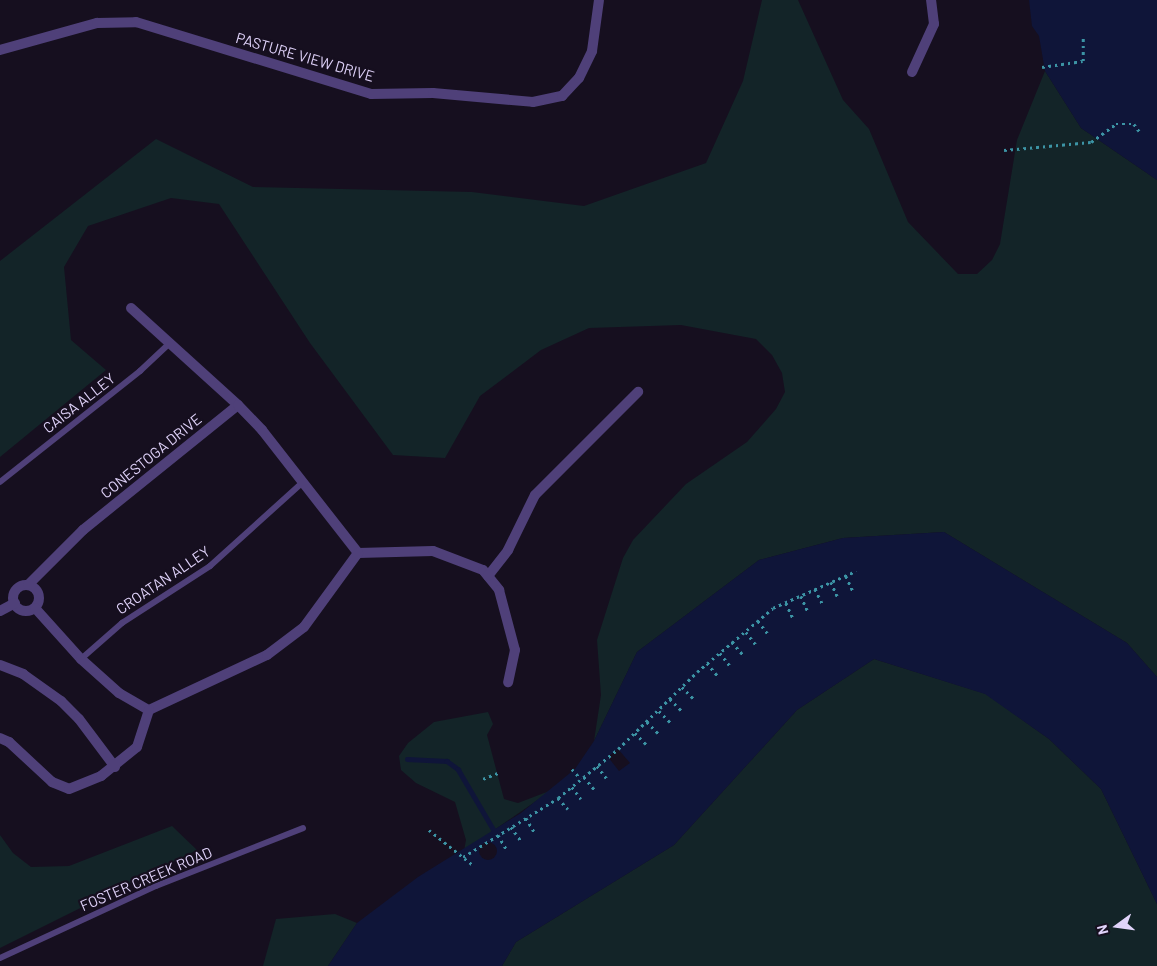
<!DOCTYPE html>
<style>
body{margin:0}
#map{position:relative;width:1157px;height:966px;overflow:hidden;background:#160f1f;font-family:Barlow,sans-serif}
div>[style]{position:absolute}
.green>*{inset:0;background:#132428}
.water>*{inset:0;background:#0f1539}
.pier>*{inset:0;background:#160f1f}
.round{border-radius:50%}
.stream>*{height:4.5px;margin:-2.25px;padding:0 2.25px;transform-origin:2.25px;border-radius:2.25px;background:#0f1539}
.path>*{height:2.5px;margin-top:-1.25px;transform-origin:0;background:repeating-linear-gradient(90deg,#3c94a5 0 2.5px,transparent 0 6.5px)}
.service>*{height:6px;margin:-3px;padding:0 3px;transform-origin:3px;border-radius:3px;background:#4f4079}
.minor>*{height:10px;margin:-5px;padding:0 5px;transform-origin:5px;border-radius:5px;background:#4f4079}
.minor>.ring{margin:-5px;padding:0;box-sizing:content-box;background:none;border:10px solid #4f4079;border-radius:50%}
span{translate:-50% -50%;white-space:nowrap;text-align:center;line-height:1.15;-webkit-text-stroke:4.5px #160f1f;paint-order:stroke}
.street-label{font-size:15px;color:#e0d3fa}
.north{position:absolute;left:1092px;top:901px;width:50px;height:50px;-webkit-text-stroke:4px #160f1f;paint-order:stroke;rotate:256deg;font-size:14px;font-weight:700;line-height:20px;text-align:center;color:#e0d3fa}
.north::after{content:'';display:block;margin:auto;width:18px;height:22px;background:#e0d3fa;clip-path:polygon(50% 0,100% 100%,50% 72%,0 100%)}
</style>
<div id="map">
<div class="green">
<div style="clip-path:polygon(762px 0,798px 0,843px 100px,869px 129px,908px 222px,958px 274px,977px 274px,992px 260px,1000px 244px,1017px 140px,1045px 71px,1081px 128px,1157px 180px,1157px 677px,1127px 643px,944px 532px,843px 538px,759px 560px,637px 652px,594px 741px,601px 695px,597px 640px,623px 558px,633px 540px,686px 484px,747px 442px,776px 409px,785px 392px,782px 373px,772px 355px,756px 339px,681px 325px,589px 328px,541px 350px,480px 396px,445px 458px,393px 455px,310px 343px,219px 204px,171px 198px,88px 226px,64px 267px,71px 340px,106px 370px,0 457px,0 261px,156px 139px,253px 187px,472px 192px,584px 206px,706px 163px,743px 81px)"></div>
<div style="clip-path:polygon(874px 659px,986px 694px,1049px 739px,1101px 789px,1157px 904px,1157px 966px,502px 966px,516px 942px,674px 845px,797px 710px)"></div>
<div style="clip-path:polygon(488px 712px,493px 724px,487px 735px,504px 799px,518px 803px,552px 790px,464px 851px,466px 840px,455px 802px,416px 783px,401px 770px,399px 756px,408px 743px,434px 722px)"></div>
<div style="clip-path:polygon(172px 826px,197px 850px,0 948px,0 835px,13px 853px,31px 867px,69px 866px)"></div>
<div style="clip-path:polygon(335px 914px,357px 923px,328px 966px,263px 966px,276px 919px)"></div>
</div>
<div class="water">
<div style="clip-path:polygon(1029px 0,1157px 0,1157px 180px,1081px 128px,1045px 71px,1039px 36px,1032px 26px)"></div>
<div style="clip-path:polygon(944px 532px,1127px 643px,1157px 677px,1157px 904px,1101px 789px,1049px 739px,985px 694px,874px 659px,797px 710px,674px 845px,516px 942px,502px 966px,328px 966px,357px 923px,418px 877px,521px 813px,575px 769px,594px 741px,637px 652px,759px 560px,843px 538px)"></div>
</div>
<div class="pier">
<div style="clip-path:polygon(618px 749px,630px 763px,619px 771px,608px 757px)"></div>
<div class="round" style="left:479px;top:842px;width:18px;height:18px"></div>
</div>
<div class="stream">
<div style="left:407px;top:759px;width:40px;rotate:2.9deg"></div>
<div style="left:447px;top:761px;width:14px;rotate:36deg"></div>
<div style="left:458px;top:769px;width:73px;rotate:59.6deg"></div>
</div>
<div class="path">
<div style="left:1042px;top:67px;width:41px;rotate:-8.3deg"></div>
<div style="left:1083px;top:61px;width:23px;rotate:-90deg"></div>
<div style="left:1004px;top:150px;width:87px;rotate:-5.3deg"></div>
<div style="left:1091px;top:142px;width:31px;rotate:-36deg"></div>
<div style="left:1116px;top:124px;width:18px"></div>
<div style="left:1134px;top:124px;width:9px;rotate:54deg"></div>
<div style="left:846px;top:576px;width:17px;rotate:65deg"></div>
<div style="left:831px;top:582px;width:17px;rotate:66deg"></div>
<div style="left:815px;top:589px;width:18px;rotate:63deg"></div>
<div style="left:801px;top:596px;width:17px;rotate:66deg"></div>
<div style="left:786px;top:603px;width:17px;rotate:65deg"></div>
<div style="left:758px;top:621px;width:18px;rotate:52deg"></div>
<div style="left:746px;top:632px;width:16px;rotate:52deg"></div>
<div style="left:732px;top:642px;width:18px;rotate:49deg"></div>
<div style="left:720px;top:653px;width:16px;rotate:52deg"></div>
<div style="left:707px;top:663px;width:17px;rotate:50deg"></div>
<div style="left:682px;top:687px;width:17px;rotate:45deg"></div>
<div style="left:670px;top:699px;width:17px;rotate:45deg"></div>
<div style="left:659px;top:711px;width:16px;rotate:45deg"></div>
<div style="left:647px;top:722px;width:17px;rotate:45deg"></div>
<div style="left:635px;top:733px;width:17px;rotate:45deg"></div>
<div style="left:597px;top:766px;width:16px;rotate:52deg"></div>
<div style="left:572px;top:769px;width:13px;rotate:48deg"></div>
<div style="left:584px;top:777px;width:16px;rotate:50deg"></div>
<div style="left:483px;top:779px;width:16px;rotate:-22deg"></div>
<div style="left:572px;top:787px;width:15px;rotate:53deg"></div>
<div style="left:558px;top:798px;width:15px;rotate:48deg"></div>
<div style="left:526px;top:818px;width:17px;rotate:59deg"></div>
<div style="left:511px;top:827px;width:17px;rotate:54deg"></div>
<div style="left:429px;top:830px;width:56px;rotate:38.5deg"></div>
<div style="left:498px;top:835px;width:17px;rotate:59deg"></div>
<div style="left:463px;top:857px;width:112px;rotate:-31.8deg"></div>
<div style="left:558px;top:798px;width:77px;rotate:-39.2deg"></div>
<div style="left:618px;top:749px;width:110px;rotate:-44.3deg"></div>
<div style="left:697px;top:672px;width:99px;rotate:-40.1deg"></div>
<div style="left:773px;top:608px;width:91px;rotate:-24deg"></div>
</div>
<div class="service">
<div style="left:0;top:482px;width:179px;rotate:-38.4deg"></div>
<div style="left:140px;top:371px;width:42px;rotate:-43.1deg"></div>
<div style="left:81px;top:659px;width:55px;rotate:-41.3deg"></div>
<div style="left:122px;top:623px;width:105px;rotate:-32.9deg"></div>
<div style="left:210px;top:566px;width:125px;rotate:-42.1deg"></div>
<div style="left:0;top:958px;width:172px;rotate:-24.8deg"></div>
<div style="left:156px;top:886px;width:158px;rotate:-21.5deg"></div>
</div>
<div class="minor">
<div style="left:0;top:50px;width:101px;rotate:-15.6deg"></div>
<div style="left:97px;top:23px;width:39px;rotate:-1deg"></div>
<div style="left:136px;top:22px;width:246px;rotate:17deg"></div>
<div style="left:371px;top:94px;width:62px;rotate:-0.9deg"></div>
<div style="left:433px;top:93px;width:100px;rotate:5.1deg"></div>
<div style="left:533px;top:102px;width:30px;rotate:-12deg"></div>
<div style="left:562px;top:96px;width:25px;rotate:-47deg"></div>
<div style="left:579px;top:78px;width:30px;rotate:-64deg"></div>
<div style="left:592px;top:51px;width:51px;rotate:-82.2deg"></div>
<div style="left:912px;top:72px;width:53px;rotate:-65.4deg"></div>
<div style="left:934px;top:24px;width:24px;rotate:-97deg"></div>
<div style="left:131px;top:308px;width:144px;rotate:42.2deg"></div>
<div style="left:358px;top:553px;width:75px;rotate:-1.5deg"></div>
<div style="left:433px;top:551px;width:53px;rotate:20.8deg"></div>
<div style="left:483px;top:570px;width:26px;rotate:51deg"></div>
<div style="left:499px;top:590px;width:62px;rotate:75.1deg"></div>
<div style="left:515px;top:650px;width:33px;rotate:102deg"></div>
<div style="left:488px;top:576px;width:33px;rotate:-52deg"></div>
<div style="left:508px;top:550px;width:61px;rotate:-63.9deg"></div>
<div style="left:535px;top:495px;width:146px;rotate:-45deg"></div>
<div class="ring" style="left:13px;top:585px;width:16px;height:16px"></div>
<div style="left:28px;top:585px;width:78px;rotate:-45deg"></div>
<div style="left:83px;top:530px;width:199px;rotate:-38.9deg"></div>
<div style="left:238px;top:405px;width:35px;rotate:46deg"></div>
<div style="left:262px;top:430px;width:156px;rotate:52deg"></div>
<div style="left:35px;top:608px;width:69px;rotate:48deg"></div>
<div style="left:81px;top:659px;width:51px;rotate:41.8deg"></div>
<div style="left:119px;top:693px;width:34px;rotate:30deg"></div>
<div style="left:149px;top:710px;width:130px;rotate:-25deg"></div>
<div style="left:267px;top:655px;width:46px;rotate:-37.1deg"></div>
<div style="left:304px;top:627px;width:92px;rotate:-53.9deg"></div>
<div style="left:0;top:611px;width:17px;rotate:-28deg"></div>
<div style="left:0;top:665px;width:25px;rotate:21deg"></div>
<div style="left:23px;top:674px;width:47px;rotate:35.4deg"></div>
<div style="left:61px;top:701px;width:25px;rotate:45deg"></div>
<div style="left:79px;top:719px;width:60px;rotate:53.1deg"></div>
<div style="left:0;top:738px;width:10px;rotate:24deg"></div>
<div style="left:9px;top:742px;width:59px;rotate:42.9deg"></div>
<div style="left:52px;top:782px;width:18px;rotate:22deg"></div>
<div style="left:69px;top:789px;width:35px;rotate:-22deg"></div>
<div style="left:101px;top:776px;width:46px;rotate:-38.9deg"></div>
<div style="left:137px;top:747px;width:39px;rotate:-72deg"></div>
</div>
<div class="street-label">
<span style="left:305px;top:57px;rotate:16deg">PASTURE VIEW DRIVE</span>
<span style="left:79px;top:403px;rotate:-38deg">CAISA ALLEY</span>
<span style="left:151px;top:456px;rotate:-39deg">CONESTOGA DRIVE</span>
<span style="left:163px;top:580px;rotate:-34deg">CROATAN ALLEY</span>
<span style="left:146px;top:879px;rotate:-23deg">FOSTER CREEK ROAD</span>
</div>
<div class="north">N</div>
</div>
